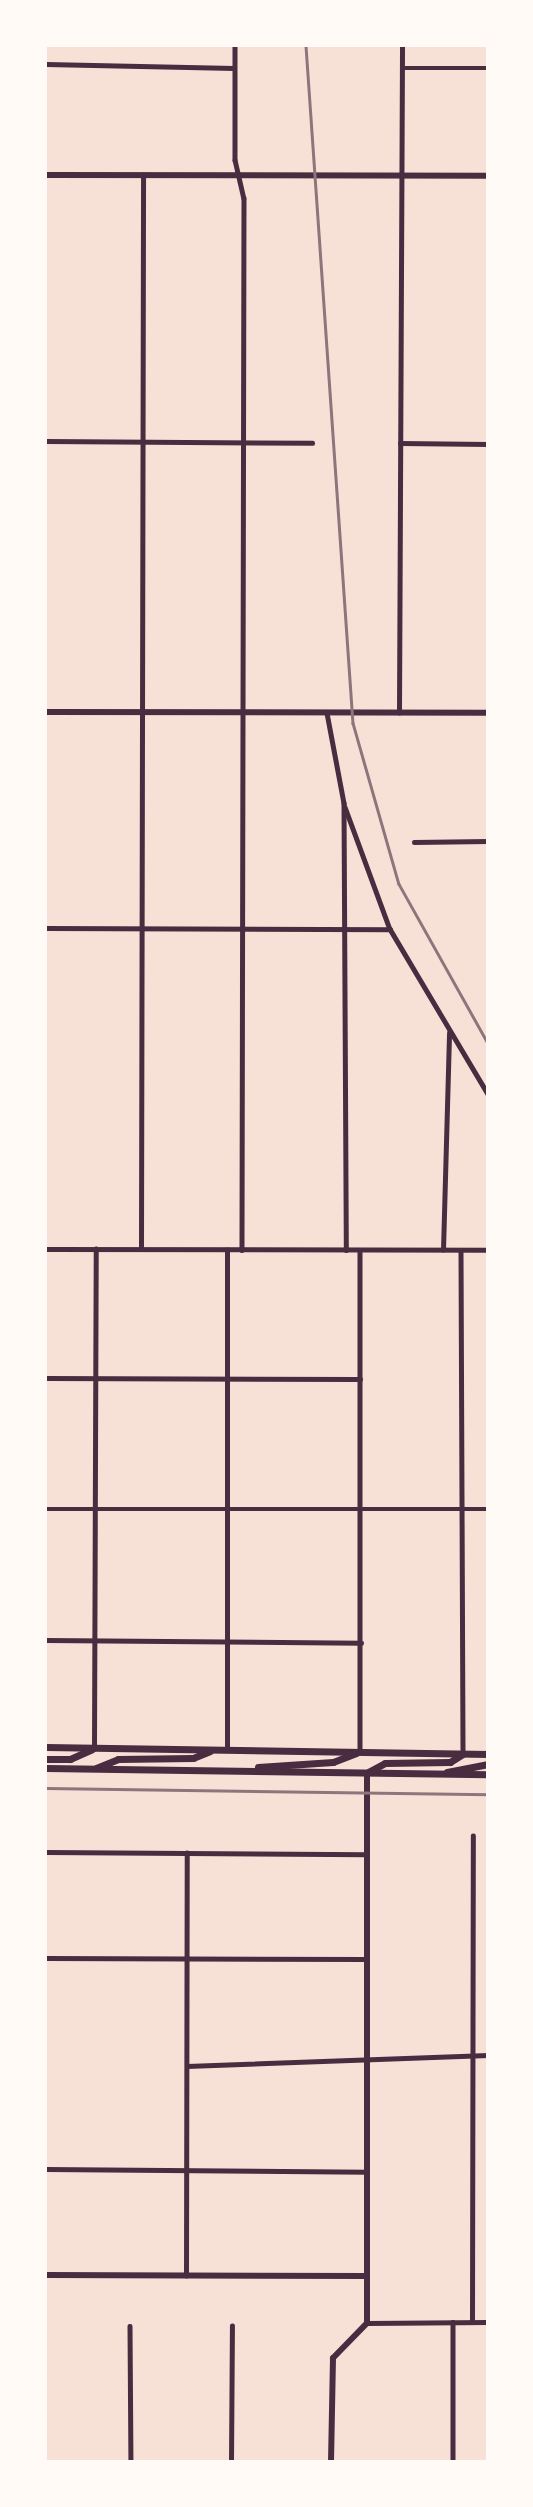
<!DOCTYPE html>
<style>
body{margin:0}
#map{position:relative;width:533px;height:2507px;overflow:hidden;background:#f7e1d7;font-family:"Archivo Narrow",sans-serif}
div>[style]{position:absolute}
.minor>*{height:4.5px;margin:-2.25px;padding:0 2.25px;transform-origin:2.25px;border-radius:2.25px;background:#4a2c40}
.tertiary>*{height:6px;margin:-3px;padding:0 3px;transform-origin:3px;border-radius:3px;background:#4a2c40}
.primary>*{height:7px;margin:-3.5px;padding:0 3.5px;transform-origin:3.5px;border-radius:3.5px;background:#4a2c40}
.rail>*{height:2.5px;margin:-1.25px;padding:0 1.25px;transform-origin:1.25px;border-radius:1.25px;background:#8f747c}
span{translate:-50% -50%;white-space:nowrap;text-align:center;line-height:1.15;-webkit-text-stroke:7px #fffaf5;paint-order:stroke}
.frame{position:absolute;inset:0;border:47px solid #fffaf5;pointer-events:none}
</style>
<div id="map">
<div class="minor">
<div style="left:235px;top:46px;width:114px;rotate:90deg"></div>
<div style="left:235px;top:160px;width:39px;rotate:77deg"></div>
<div style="left:244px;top:198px;width:1052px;rotate:90.11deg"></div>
<div style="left:46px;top:64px;width:188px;rotate:1.2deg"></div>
<div style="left:403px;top:68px;width:85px"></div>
<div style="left:46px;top:441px;width:266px;rotate:0.4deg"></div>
<div style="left:400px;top:443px;width:88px;rotate:0.7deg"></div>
<div style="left:327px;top:713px;width:92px;rotate:79.3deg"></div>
<div style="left:344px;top:803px;width:447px;rotate:89.7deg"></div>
<div style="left:399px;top:713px;width:667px;rotate:-89.74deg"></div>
<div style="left:345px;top:807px;width:130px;rotate:69.8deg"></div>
<div style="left:390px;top:929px;width:192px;rotate:59.3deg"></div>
<div style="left:414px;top:842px;width:74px;rotate:-0.8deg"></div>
<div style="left:46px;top:928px;width:344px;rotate:0.2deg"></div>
<div style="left:46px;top:1249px;width:442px;rotate:0.1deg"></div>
<div style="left:141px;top:1249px;width:1074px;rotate:-89.89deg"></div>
<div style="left:360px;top:1250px;width:501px;rotate:90deg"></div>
<div style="left:443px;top:1250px;width:217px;rotate:-88.4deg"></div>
<div style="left:461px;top:1250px;width:504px;rotate:89.77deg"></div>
<div style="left:46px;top:1378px;width:314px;rotate:0.2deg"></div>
<div style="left:46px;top:1509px;width:442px"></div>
<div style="left:46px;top:1640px;width:315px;rotate:0.5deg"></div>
<div style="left:94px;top:1748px;width:499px;rotate:-89.8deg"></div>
<div style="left:227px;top:1749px;width:499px;rotate:-90deg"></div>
<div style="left:46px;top:1852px;width:321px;rotate:0.4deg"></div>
<div style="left:46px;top:1958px;width:321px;rotate:0.2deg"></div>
<div style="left:187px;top:2066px;width:301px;rotate:-2.1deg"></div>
<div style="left:46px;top:2169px;width:321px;rotate:0.5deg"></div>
<div style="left:186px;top:2276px;width:423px;rotate:-89.9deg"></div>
<div style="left:453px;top:2322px;width:140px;rotate:90deg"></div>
<div style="left:472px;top:2322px;width:486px;rotate:-89.9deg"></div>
<div style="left:367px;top:2323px;width:121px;rotate:-0.5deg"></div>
<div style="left:130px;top:2326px;width:136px;rotate:89.6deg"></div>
<div style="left:231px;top:2462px;width:136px;rotate:-89.6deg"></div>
</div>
<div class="tertiary">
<div style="left:46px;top:175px;width:442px;rotate:0.1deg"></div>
<div style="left:46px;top:712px;width:442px;rotate:0.1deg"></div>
<div style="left:46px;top:2275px;width:321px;rotate:0.2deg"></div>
<div style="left:331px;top:2462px;width:104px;rotate:-88.9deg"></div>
<div style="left:333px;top:2358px;width:49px;rotate:-45.8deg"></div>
<div style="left:367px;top:2323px;width:550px;rotate:-90deg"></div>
</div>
<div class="primary">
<div style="left:46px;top:1747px;width:442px;rotate:0.9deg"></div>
<div style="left:46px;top:1759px;width:24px"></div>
<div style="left:70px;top:1759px;width:24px;rotate:-24deg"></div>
<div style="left:258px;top:1767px;width:75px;rotate:-3.8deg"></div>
<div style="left:333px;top:1762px;width:25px;rotate:-21deg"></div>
<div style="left:46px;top:1768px;width:442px;rotate:0.8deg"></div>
<div style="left:96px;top:1768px;width:24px;rotate:-22deg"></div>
<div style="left:118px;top:1759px;width:75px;rotate:-0.8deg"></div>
<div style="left:193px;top:1758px;width:18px;rotate:-22deg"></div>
<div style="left:368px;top:1772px;width:19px;rotate:-28deg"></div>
<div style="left:385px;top:1763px;width:65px;rotate:-0.9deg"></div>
<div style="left:450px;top:1762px;width:15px;rotate:-32deg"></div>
<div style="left:447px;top:1772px;width:42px;rotate:-11deg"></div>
</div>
<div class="rail">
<div style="left:306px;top:46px;width:679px;rotate:86.03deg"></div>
<div style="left:353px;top:723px;width:167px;rotate:74.1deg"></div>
<div style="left:399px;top:884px;width:182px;rotate:60.8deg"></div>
<div style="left:46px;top:1788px;width:442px;rotate:0.8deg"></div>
</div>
<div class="frame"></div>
</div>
